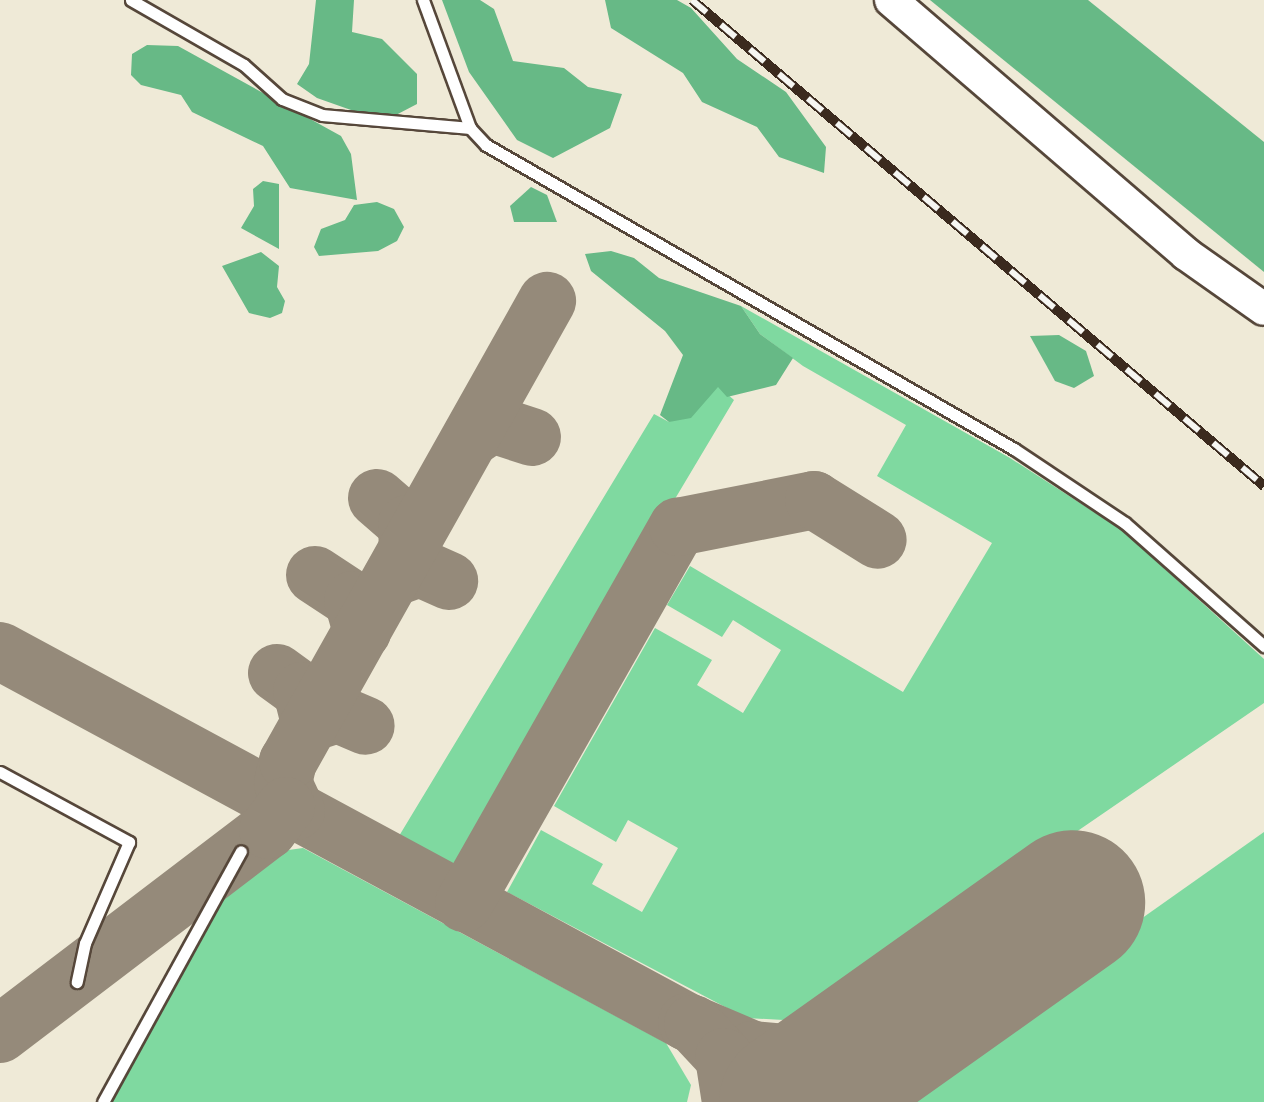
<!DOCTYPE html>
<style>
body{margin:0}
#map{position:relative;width:1264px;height:1102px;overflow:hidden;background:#efead7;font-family:"EB Garamond",serif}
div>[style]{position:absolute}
.green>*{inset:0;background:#7fd9a0}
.forest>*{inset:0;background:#67b986}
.taxiway>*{height:58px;margin:-29px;padding:0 29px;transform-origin:29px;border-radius:29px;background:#958a7a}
.runway>*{height:145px;margin:-72.5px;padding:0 72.5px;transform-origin:72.5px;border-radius:72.5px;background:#958a7a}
.roads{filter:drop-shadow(2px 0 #56473a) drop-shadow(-2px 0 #56473a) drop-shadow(0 2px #56473a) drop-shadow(0 -2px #56473a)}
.service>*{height:11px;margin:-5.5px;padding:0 5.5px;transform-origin:5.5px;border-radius:5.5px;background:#fff}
.secondary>*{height:32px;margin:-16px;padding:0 16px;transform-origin:16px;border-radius:16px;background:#fff}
.rail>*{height:10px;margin-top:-5px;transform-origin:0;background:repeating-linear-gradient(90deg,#f6f6f2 0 19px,#3b2a1e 0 38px);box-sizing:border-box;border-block:2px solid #3b2a1e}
span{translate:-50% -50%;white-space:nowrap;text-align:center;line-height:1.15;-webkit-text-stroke:9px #f6f6f2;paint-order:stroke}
</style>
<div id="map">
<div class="green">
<div style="clip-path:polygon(741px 306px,1010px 458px,1122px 530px,1264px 659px,1264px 703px,801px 1021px,746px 1018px,507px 892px,541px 830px,603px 864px,592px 884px,642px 912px,678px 848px,628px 820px,616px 842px,554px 806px,655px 628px,712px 660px,697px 685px,743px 713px,781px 650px,733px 620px,722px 637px,667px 605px,690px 566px,903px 692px,992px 543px,877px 476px,906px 425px,803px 366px,760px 334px)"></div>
<div style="clip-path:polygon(718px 386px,734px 400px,453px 871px,396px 841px,654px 414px,669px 422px)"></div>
<div style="clip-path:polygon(1264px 832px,1264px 1102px,882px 1102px)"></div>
<div style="clip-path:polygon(303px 848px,666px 1043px,691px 1085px,687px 1102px,112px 1102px,226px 883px,267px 853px)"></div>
</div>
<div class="forest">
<div style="clip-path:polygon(316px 0,354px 0,352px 32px,382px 39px,417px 74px,417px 104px,394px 116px,368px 116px,317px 98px,297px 84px,309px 64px)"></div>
<div style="clip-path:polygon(442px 0,480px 0,494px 9px,513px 61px,564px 68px,588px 87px,622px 94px,610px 128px,553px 158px,517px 140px,469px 72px)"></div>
<div style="clip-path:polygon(605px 0,677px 0,691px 8px,737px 59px,786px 92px,826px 147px,824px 173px,779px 157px,757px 127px,702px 102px,683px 73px,611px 28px)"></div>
<div style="clip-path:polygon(930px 0,1088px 0,1264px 142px,1264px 272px)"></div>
<div style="clip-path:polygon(147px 45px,178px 46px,341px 136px,351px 154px,357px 200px,290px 188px,263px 146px,192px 112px,181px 95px,141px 85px,131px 75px,132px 54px)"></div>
<div style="clip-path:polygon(263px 181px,279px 184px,279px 249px,241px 228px,254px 206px,253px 189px)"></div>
<div style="clip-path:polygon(531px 187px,547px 195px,557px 222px,514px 222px,510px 206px)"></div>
<div style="clip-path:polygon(377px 202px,394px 209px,404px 227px,397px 241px,378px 251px,319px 256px,314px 247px,321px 229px,345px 220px,354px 205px)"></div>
<div style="clip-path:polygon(611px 251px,634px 258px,659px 278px,741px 306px,760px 334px,793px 358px,776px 385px,727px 397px,718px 387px,691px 418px,669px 422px,660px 415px,683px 355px,665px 331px,591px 271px,585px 254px)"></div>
<div style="clip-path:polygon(261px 252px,279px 266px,277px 287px,285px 301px,282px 313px,270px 318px,249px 313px,222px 266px)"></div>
<div style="clip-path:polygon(1059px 335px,1086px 351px,1094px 376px,1074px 388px,1055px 381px,1030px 336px)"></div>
</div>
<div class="taxiway">
<div style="left:471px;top:438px;width:25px;rotate:-34deg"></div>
<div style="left:492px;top:424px;width:42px;rotate:18deg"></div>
<div style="left:377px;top:498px;width:40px;rotate:41deg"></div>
<div style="left:407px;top:524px;width:26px;rotate:88deg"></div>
<div style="left:315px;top:575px;width:45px;rotate:33.3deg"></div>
<div style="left:353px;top:600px;width:33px;rotate:74deg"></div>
<div style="left:392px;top:578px;width:30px;rotate:-20deg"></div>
<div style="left:420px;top:568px;width:32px;rotate:24deg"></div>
<div style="left:0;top:651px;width:781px;rotate:28.37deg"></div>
<div style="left:687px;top:1022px;width:72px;rotate:23deg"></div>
<div style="left:753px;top:1050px;width:99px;rotate:5.2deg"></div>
<div style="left:277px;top:673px;width:31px;rotate:36deg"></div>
<div style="left:302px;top:691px;width:33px;rotate:76deg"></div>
<div style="left:310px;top:723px;width:29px;rotate:-18deg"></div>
<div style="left:338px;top:714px;width:30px;rotate:23deg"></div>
<div style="left:296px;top:811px;width:31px;rotate:-115deg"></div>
<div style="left:283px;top:783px;width:22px;rotate:-77deg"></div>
<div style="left:288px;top:762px;width:529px;rotate:-60.67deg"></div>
<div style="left:464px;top:903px;width:433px;rotate:-60.4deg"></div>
<div style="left:678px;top:527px;width:139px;rotate:-11.2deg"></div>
<div style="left:814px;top:500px;width:75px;rotate:32deg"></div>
<div style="left:693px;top:1024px;width:45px;rotate:46.8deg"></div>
<div style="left:724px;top:1057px;width:46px;rotate:81.2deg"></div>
<div style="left:0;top:1034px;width:337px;rotate:-37.3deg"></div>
<div style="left:268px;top:830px;width:30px;rotate:-53deg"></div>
</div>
<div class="runway">
<div style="left:791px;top:1102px;width:345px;rotate:-35.4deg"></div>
</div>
<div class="roads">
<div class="service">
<div style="left:131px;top:0;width:130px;rotate:29.9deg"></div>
<div style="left:244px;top:65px;width:51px;rotate:41.8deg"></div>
<div style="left:282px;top:99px;width:43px;rotate:21.8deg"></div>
<div style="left:322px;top:115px;width:149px;rotate:5deg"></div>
<div style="left:470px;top:128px;width:23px;rotate:47deg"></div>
<div style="left:486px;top:145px;width:609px;rotate:29.93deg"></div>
<div style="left:1014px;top:449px;width:133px;rotate:33.7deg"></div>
<div style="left:1125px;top:523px;width:186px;rotate:41.5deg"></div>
<div style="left:423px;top:0;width:136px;rotate:69.8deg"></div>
<div style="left:0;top:772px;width:147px;rotate:28.5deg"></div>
<div style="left:129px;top:842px;width:110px;rotate:113.5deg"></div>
<div style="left:85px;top:943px;width:40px;rotate:102deg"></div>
<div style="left:103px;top:1102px;width:286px;rotate:-61.2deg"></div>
</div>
<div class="secondary">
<div style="left:891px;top:0;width:389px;rotate:40.7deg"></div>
<div style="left:1186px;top:254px;width:95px;rotate:35.2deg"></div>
</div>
</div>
<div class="rail">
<div style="left:692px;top:0;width:751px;rotate:40.35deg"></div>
</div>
</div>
